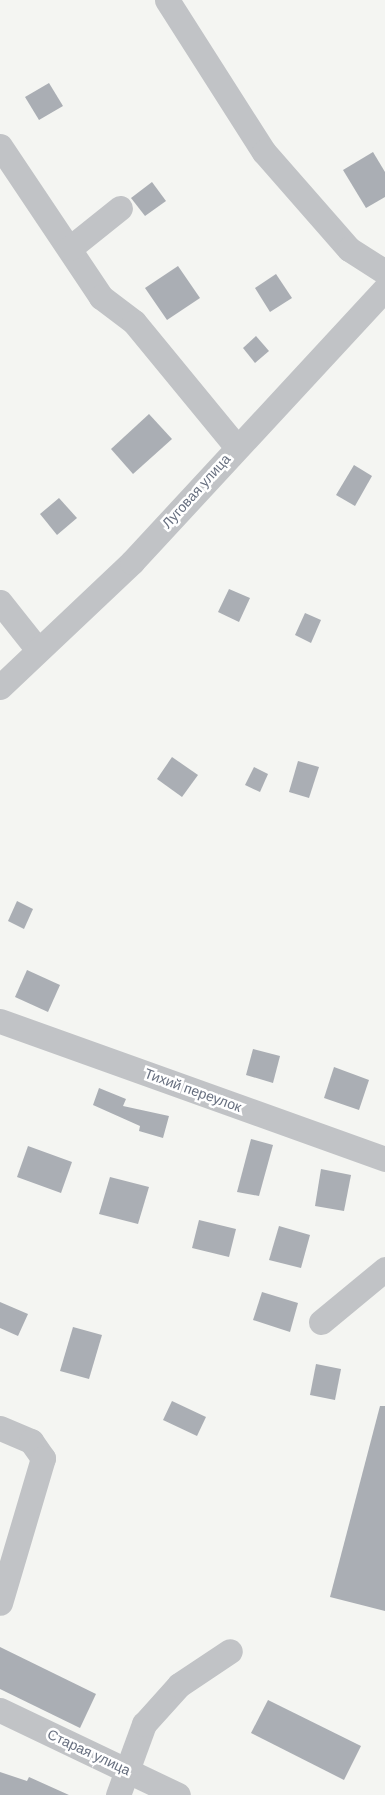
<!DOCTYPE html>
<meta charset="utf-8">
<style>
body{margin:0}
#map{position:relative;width:385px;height:1795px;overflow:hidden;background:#f4f5f2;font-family:Arial,sans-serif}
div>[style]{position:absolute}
.building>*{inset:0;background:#aaaeb4}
.minor>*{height:25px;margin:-12.5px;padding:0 12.5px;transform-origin:12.5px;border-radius:12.5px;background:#c1c3c6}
span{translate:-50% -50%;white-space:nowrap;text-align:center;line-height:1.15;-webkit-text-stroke:5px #fff;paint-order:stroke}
.street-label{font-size:14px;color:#676f7f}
</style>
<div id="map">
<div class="building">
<div style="clip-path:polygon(49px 83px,63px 106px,39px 120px,25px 97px)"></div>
<div style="clip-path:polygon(373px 152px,385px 172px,385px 197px,366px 208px,343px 170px)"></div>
<div style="clip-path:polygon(152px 182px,166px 201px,145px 216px,131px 198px)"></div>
<div style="clip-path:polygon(178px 266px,200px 298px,167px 320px,145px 288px)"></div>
<div style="clip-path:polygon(276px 274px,292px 298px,270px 312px,255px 288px)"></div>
<div style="clip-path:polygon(256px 336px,269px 351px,255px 363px,243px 348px)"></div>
<div style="clip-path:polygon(149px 414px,172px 439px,133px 474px,111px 449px)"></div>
<div style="clip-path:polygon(354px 465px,372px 476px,355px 506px,336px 495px)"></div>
<div style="clip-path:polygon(59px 498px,77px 518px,57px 535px,40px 514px)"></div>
<div style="clip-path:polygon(229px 589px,250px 598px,239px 622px,218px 612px)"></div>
<div style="clip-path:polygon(305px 613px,321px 620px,311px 643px,295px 635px)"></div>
<div style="clip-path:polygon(172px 757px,198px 775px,182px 797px,157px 779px)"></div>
<div style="clip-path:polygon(298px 761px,319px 767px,309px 798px,289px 792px)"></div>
<div style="clip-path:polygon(254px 767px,268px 774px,260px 792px,245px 785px)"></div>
<div style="clip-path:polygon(17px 901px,33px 909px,24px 929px,8px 921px)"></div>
<div style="clip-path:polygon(27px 970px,60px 985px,48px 1012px,15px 997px)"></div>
<div style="clip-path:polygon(253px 1049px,280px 1056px,273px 1083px,246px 1075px)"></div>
<div style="clip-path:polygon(334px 1067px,369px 1080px,359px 1110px,324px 1098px)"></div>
<div style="clip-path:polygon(99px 1088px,126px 1099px,123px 1106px,169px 1116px,163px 1138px,139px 1131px,140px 1126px,93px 1105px)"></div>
<div style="clip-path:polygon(251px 1139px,273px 1145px,259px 1196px,237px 1192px)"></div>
<div style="clip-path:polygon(28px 1146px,72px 1162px,61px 1193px,17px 1177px)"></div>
<div style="clip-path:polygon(321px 1169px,351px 1175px,344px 1211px,315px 1206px)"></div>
<div style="clip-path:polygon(110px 1177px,149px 1187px,138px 1224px,99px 1214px)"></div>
<div style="clip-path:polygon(199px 1220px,236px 1229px,229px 1257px,192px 1248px)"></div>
<div style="clip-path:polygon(279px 1226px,310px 1235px,301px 1268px,269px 1260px)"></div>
<div style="clip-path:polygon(262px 1292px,298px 1303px,290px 1332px,253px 1320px)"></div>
<div style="clip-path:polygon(0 1302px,28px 1314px,18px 1336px,0 1328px)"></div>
<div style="clip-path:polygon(73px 1327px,102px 1335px,89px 1379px,60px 1371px)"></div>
<div style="clip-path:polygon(316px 1364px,341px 1369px,335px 1400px,310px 1395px)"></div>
<div style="clip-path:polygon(172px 1401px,206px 1417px,197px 1436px,163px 1420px)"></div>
<div style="clip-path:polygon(380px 1406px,385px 1406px,385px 1611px,330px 1597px)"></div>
<div style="clip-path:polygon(0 1647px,96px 1694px,80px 1728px,0 1689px)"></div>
<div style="clip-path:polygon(268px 1700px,361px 1746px,344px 1780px,251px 1733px)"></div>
<div style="clip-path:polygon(0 1772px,27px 1781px,29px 1777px,69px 1795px,0 1795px)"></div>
</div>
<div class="minor">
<div style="left:167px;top:0;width:180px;rotate:57.5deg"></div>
<div style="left:264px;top:152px;width:129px;rotate:48.8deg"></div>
<div style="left:349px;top:249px;width:43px;rotate:32.6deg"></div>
<div style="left:0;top:146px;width:182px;rotate:56.2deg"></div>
<div style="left:101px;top:297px;width:41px;rotate:37.1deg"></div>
<div style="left:134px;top:322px;width:161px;rotate:50.6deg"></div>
<div style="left:70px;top:248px;width:64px;rotate:-38.7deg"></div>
<div style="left:0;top:602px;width:61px;rotate:51.6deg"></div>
<div style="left:0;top:687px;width:182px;rotate:-43.4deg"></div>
<div style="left:132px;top:562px;width:372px;rotate:-47.2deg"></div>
<div style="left:0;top:1021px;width:409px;rotate:19.7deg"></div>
<div style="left:321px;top:1322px;width:83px;rotate:-39.6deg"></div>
<div style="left:0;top:1428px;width:34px;rotate:23deg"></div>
<div style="left:31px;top:1441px;width:21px;rotate:55deg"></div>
<div style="left:43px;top:1458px;width:151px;rotate:106.5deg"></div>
<div style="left:0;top:1710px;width:197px;rotate:25.5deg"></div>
<div style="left:118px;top:1795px;width:76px;rotate:-69.9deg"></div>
<div style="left:144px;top:1724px;width:52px;rotate:-48.1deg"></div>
<div style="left:179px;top:1685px;width:61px;rotate:-33.7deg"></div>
</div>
<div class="street-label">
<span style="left:196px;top:491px;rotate:-48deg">Луговая улица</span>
<span style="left:193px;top:1090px;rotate:20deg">Тихий переулок</span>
<span style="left:89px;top:1752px;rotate:25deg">Старая улица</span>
</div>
</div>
